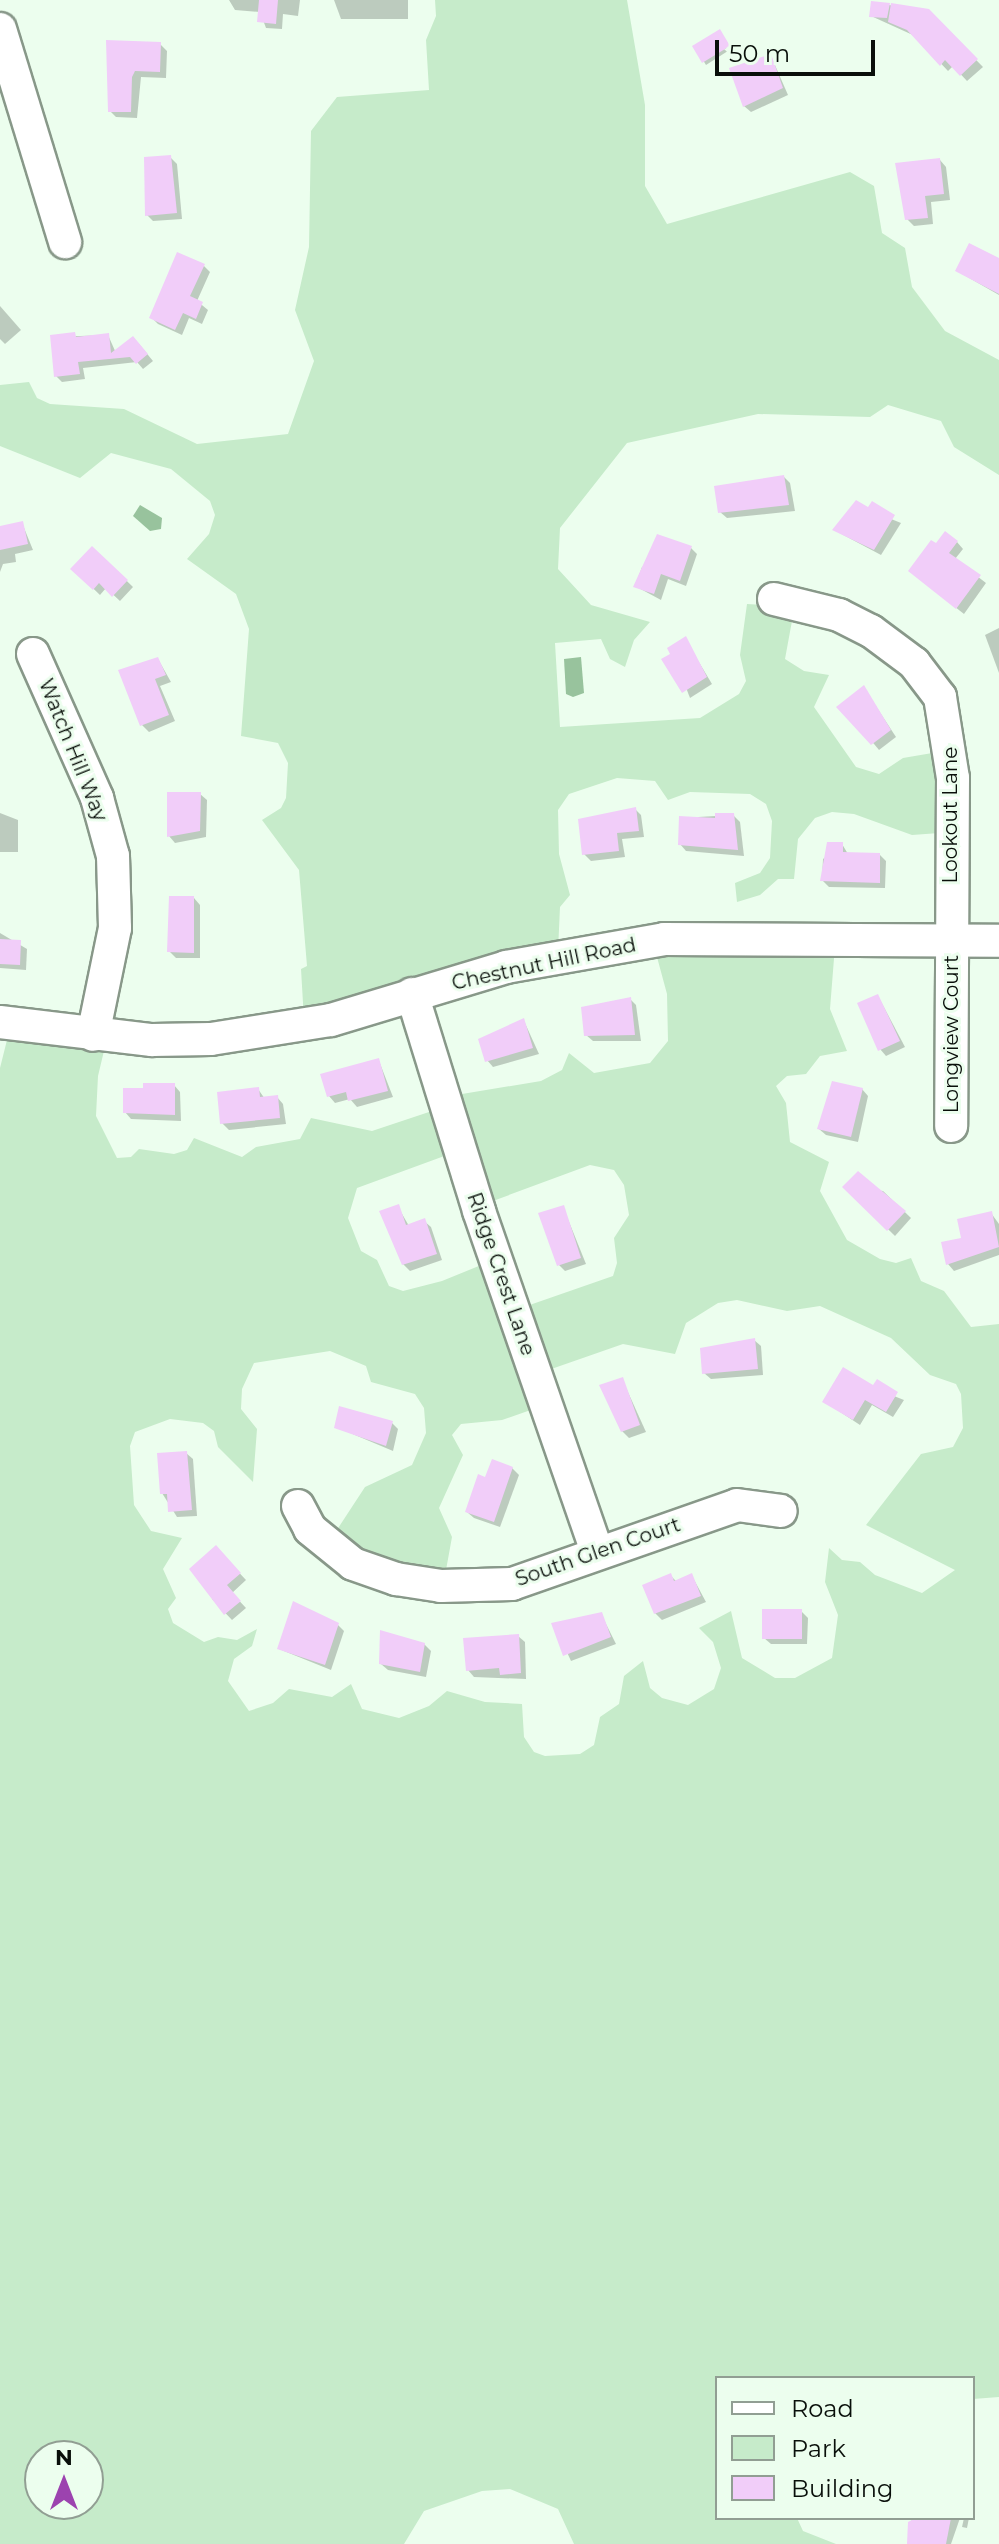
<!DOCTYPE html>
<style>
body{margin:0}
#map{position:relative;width:999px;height:2544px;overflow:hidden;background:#ecfeee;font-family:Montserrat,sans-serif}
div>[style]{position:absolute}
.green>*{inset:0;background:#c6ebca}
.water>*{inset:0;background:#98c39d}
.shadow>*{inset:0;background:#0003}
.building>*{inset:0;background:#f1cdf9}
.roads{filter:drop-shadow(2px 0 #889889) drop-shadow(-2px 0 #889889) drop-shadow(0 2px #889889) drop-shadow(0 -2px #889889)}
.minor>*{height:32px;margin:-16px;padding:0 16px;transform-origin:16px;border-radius:16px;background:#fff}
span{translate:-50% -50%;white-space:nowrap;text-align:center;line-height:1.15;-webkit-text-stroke:6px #ecfeee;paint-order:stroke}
.street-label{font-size:20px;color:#090f0a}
.legend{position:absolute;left:715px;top:2376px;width:260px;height:144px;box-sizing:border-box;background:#ecfeee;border:2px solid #919e93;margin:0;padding:10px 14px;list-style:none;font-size:24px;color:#090f0a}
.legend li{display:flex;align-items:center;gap:16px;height:40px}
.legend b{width:40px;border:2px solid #919e93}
.north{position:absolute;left:24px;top:2440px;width:80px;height:80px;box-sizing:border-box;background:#ecfeee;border:2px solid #919e93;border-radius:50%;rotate:0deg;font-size:22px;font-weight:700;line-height:32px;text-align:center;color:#090f0a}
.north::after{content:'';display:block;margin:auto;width:28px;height:36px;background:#9c43af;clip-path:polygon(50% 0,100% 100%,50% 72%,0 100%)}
.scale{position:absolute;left:715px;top:40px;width:160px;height:36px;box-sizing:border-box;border:4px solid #090f0a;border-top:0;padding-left:10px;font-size:24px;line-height:28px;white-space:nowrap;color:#090f0a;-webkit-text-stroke:6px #ecfeee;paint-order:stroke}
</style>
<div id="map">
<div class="green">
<div style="clip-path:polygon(435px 0,627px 0,645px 105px,645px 186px,667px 224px,850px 172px,874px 186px,882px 233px,905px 248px,912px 287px,945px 331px,999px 360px,999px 475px,954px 447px,941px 421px,888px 405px,870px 417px,758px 414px,627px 443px,560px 528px,558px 569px,591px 605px,650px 622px,634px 640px,625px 667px,610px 659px,601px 639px,555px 643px,560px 727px,700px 718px,739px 694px,746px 681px,740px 655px,747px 604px,784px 606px,794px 610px,785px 659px,804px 671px,829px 675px,814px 707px,856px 767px,879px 774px,903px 758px,950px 750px,953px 832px,912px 835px,854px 814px,832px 812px,815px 818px,798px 839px,794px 879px,778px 879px,760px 895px,737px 902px,735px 883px,760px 873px,770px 858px,772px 821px,766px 804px,750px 794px,690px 792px,668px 800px,655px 781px,617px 778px,569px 794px,558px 810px,559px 854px,570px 895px,560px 907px,558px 951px,304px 1020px,301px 969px,307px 966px,299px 870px,262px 820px,281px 808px,286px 798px,288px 763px,278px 743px,241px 736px,249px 629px,236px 594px,187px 559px,209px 534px,215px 515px,210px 501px,171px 469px,111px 453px,80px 478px,0 446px,0 385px,29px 382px,37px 398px,50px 404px,124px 409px,197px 444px,288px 434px,314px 361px,295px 310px,309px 247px,311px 131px,337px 97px,429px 90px,426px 40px,436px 16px)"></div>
<div style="clip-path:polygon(evenodd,654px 946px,835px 946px,830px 1009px,847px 1051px,820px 1056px,806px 1074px,787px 1076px,776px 1086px,786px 1103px,790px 1142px,829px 1162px,820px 1191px,847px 1240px,880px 1259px,896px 1263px,911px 1258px,921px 1281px,944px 1291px,971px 1327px,999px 1324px,999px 2397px,973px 2399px,973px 2378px,717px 2378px,717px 2518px,797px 2518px,803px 2531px,836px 2544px,574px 2544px,558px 2509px,510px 2489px,482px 2491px,424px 2511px,404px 2544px,0 2544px,0 1068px,11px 1024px,108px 1034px,98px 1076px,96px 1116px,117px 1158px,131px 1157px,139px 1149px,174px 1154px,187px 1150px,194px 1138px,242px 1157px,256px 1147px,300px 1139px,311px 1118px,372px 1131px,444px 1107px,450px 1096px,541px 1081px,562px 1070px,569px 1053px,594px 1073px,650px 1063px,668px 1041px,667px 994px,654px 946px,458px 1151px,482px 1205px,590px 1165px,614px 1170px,624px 1185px,629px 1215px,614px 1238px,617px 1263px,613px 1276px,521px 1308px,496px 1259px,442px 1281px,403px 1291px,389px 1286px,377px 1260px,361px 1251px,348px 1218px,357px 1188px,458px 1151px,654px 946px,737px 1300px,787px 1311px,820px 1306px,891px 1338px,930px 1375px,956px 1384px,961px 1394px,963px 1428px,953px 1447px,921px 1454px,866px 1525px,955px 1570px,922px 1593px,875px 1575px,860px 1562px,842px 1560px,829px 1548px,825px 1582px,838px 1615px,832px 1658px,795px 1678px,775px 1678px,742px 1658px,731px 1611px,699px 1628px,713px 1642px,721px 1668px,714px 1689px,688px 1705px,662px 1698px,650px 1688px,643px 1661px,624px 1676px,619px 1704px,600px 1717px,594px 1745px,580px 1754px,545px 1756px,534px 1752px,524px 1737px,522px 1704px,485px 1702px,447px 1691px,429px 1706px,399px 1718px,362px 1709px,351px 1684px,332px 1697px,289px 1689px,273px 1703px,249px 1711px,228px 1681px,234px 1659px,252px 1646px,257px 1629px,237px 1640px,218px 1637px,204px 1642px,173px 1623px,168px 1609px,176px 1598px,163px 1569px,182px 1538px,151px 1531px,134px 1505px,130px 1446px,135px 1432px,170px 1419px,203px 1423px,214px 1431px,218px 1447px,253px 1482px,257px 1429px,241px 1409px,242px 1389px,254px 1363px,330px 1351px,366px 1366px,371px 1382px,415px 1394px,424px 1408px,426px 1433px,412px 1465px,365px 1487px,329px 1542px,444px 1581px,452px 1537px,439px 1508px,463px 1455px,452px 1435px,461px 1424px,502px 1420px,542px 1406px,537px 1374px,623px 1344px,675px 1354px,686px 1323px,718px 1303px,737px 1300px,654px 946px,40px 2456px,88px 2456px,88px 2504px,40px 2504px,40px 2456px)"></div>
</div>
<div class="water">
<div style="clip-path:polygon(140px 505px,162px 518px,161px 529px,150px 531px,133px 516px)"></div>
<div style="clip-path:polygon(581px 657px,584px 693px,573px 697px,566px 694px,564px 659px)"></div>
</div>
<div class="shadow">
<div style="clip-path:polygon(229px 0,300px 0,298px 16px,283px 14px,282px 29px,266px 28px,260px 12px,235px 10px)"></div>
<div style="clip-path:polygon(334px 0,408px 0,408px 19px,341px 19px)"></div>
<div style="clip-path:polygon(889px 5px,928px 11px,983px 67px,967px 81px,953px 66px,948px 71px,915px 36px,871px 16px)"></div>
<div style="clip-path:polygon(722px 34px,731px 49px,706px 65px,695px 47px)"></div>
<div style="clip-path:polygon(108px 42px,160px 44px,167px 51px,166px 78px,141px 77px,137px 118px,116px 117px,110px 111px)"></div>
<div style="clip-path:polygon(771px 56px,788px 95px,751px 112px,744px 106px)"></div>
<div style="clip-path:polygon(170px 157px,177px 164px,182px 219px,153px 221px,147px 215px)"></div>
<div style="clip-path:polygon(940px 160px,946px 167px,950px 200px,931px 202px,933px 224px,914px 226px,907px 219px)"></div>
<div style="clip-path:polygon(999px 263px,999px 295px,957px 271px)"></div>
<div style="clip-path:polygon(203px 265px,210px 272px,197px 301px,208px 310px,202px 324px,189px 318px,182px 335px,158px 324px,152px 318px)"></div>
<div style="clip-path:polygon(0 306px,21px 330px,5px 344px,0 339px)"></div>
<div style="clip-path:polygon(108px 335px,116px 353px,139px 344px,153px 361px,143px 369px,137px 362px,83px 368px,85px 379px,62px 382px,56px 376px,52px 337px)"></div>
<div style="clip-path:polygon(784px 477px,790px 483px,795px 511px,727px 518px,720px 512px)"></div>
<div style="clip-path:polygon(869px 510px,901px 523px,881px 555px,834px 530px)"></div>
<div style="clip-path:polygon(22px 523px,33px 550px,15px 554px,16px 562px,3px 564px,0 572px,0 528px)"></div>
<div style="clip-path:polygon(957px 542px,963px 549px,955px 559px,986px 583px,964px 614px,917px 577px,937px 546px)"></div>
<div style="clip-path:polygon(93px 548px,133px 587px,120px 601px,106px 588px,100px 595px,73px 569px)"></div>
<div style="clip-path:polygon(691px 548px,697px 554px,686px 586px,668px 579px,661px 600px,635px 586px,642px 567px)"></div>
<div style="clip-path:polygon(999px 628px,999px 673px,985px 635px)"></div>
<div style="clip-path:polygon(685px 639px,712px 684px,690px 698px,673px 654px)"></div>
<div style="clip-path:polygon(158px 659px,171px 682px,160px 686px,175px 721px,149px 732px,142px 725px)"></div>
<div style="clip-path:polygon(864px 688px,896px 737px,879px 750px,855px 721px)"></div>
<div style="clip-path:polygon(200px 794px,207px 800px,206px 837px,175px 843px,169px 836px)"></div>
<div style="clip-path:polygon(635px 809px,641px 815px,644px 837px,622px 839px,625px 857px,591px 861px,584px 854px)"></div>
<div style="clip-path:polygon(0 813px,18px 820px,18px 852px,0 852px)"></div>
<div style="clip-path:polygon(733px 815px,740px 822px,744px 856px,686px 851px,680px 844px,681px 818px)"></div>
<div style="clip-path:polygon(842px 844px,848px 854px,880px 855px,886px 861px,885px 888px,829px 887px,822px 880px,823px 859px)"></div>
<div style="clip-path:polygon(194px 898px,200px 905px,200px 958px,176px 958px,169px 951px)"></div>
<div style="clip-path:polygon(0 933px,27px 949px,26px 970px,0 968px)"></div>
<div style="clip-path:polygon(878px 996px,905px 1047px,886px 1056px,880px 1049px)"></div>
<div style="clip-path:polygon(630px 999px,636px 1005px,641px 1041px,593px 1041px,586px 1035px)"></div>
<div style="clip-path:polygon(524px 1021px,539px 1054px,493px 1067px,487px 1060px)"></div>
<div style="clip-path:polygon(379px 1061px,393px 1097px,357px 1107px,350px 1099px,335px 1103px,329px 1096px)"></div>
<div style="clip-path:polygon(174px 1085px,180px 1092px,181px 1121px,131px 1119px,125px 1112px,125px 1090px)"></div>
<div style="clip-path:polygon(258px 1089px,265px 1099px,277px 1097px,283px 1104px,286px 1124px,229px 1130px,222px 1123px)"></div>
<div style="clip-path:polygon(862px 1089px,868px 1096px,858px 1142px,826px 1135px,819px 1129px)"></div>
<div style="clip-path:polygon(845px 1187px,883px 1191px,911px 1218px,895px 1236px)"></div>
<div style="clip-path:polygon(398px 1207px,409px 1226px,424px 1221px,431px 1227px,442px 1260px,410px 1271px,403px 1264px)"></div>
<div style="clip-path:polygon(563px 1207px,586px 1264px,565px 1271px,558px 1264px)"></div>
<div style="clip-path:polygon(991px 1213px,999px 1224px,999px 1255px,954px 1271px,948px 1264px)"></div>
<div style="clip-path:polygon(754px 1340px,761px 1346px,763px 1375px,711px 1379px,704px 1373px)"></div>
<div style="clip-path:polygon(622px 1379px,646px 1432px,629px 1438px,622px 1431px)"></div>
<div style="clip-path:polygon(874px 1388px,904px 1400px,893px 1417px,872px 1405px,860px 1425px,825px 1402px)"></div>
<div style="clip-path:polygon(392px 1423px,398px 1429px,393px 1451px,336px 1427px)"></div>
<div style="clip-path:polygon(186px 1453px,193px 1459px,197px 1516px,177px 1517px,162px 1493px)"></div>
<div style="clip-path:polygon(512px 1468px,519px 1475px,500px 1527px,474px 1518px,467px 1512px,487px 1479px)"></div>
<div style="clip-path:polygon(216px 1548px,246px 1580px,232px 1593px,246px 1608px,232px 1620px,212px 1599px)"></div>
<div style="clip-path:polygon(671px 1576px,677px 1582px,692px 1576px,706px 1602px,662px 1620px,655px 1613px)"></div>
<div style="clip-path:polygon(801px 1611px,808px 1618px,807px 1644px,771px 1644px,764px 1638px)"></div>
<div style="clip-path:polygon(601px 1614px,616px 1644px,571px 1661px,554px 1624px)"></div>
<div style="clip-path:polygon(337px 1624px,344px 1631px,331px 1670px,279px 1649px)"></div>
<div style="clip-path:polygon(518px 1636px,525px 1642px,526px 1679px,474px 1677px,468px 1670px)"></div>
<div style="clip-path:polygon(424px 1644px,431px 1651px,426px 1677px,388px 1670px,381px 1664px)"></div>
<div style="clip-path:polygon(912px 2518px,960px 2518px,951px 2544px,908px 2544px)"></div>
<div style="clip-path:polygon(964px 2518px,969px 2518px,967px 2528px,962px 2527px)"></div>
</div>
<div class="building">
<div style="clip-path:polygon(259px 0,278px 0,276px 24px,257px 22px)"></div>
<div style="clip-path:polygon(871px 1px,890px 3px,887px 18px,869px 17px)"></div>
<div style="clip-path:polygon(891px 3px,929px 9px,978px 59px,960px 76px,945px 60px,940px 66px,907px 30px,888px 22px)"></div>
<div style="clip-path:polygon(720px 29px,730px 46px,702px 63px,692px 46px)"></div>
<div style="clip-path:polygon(106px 40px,161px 42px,160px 72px,135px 71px,132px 77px,131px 112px,108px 112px)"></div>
<div style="clip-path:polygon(771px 54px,783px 88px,743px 107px,729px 68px)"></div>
<div style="clip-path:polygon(171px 155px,177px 213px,145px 216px,144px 157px)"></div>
<div style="clip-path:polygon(940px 158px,944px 194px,925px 196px,928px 218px,905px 220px,895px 163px)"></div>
<div style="clip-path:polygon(969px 243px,999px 258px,999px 294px,955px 271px)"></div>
<div style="clip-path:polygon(177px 252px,205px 264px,190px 296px,203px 302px,196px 319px,183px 313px,175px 330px,149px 318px)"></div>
<div style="clip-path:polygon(75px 332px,76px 337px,109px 333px,111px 353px,133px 336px,148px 354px,136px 364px,130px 357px,78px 362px,80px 374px,54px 377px,50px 335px)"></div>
<div style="clip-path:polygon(784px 475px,789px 505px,718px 513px,714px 486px)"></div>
<div style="clip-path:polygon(856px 500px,868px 507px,872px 501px,895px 515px,874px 550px,832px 530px)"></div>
<div style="clip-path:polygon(23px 521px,28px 544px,0 550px,0 526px)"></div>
<div style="clip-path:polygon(945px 531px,958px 541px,949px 553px,981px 575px,956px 609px,908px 571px,931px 540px,936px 543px)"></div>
<div style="clip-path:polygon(657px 534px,692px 546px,680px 581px,661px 574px,654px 594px,633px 587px)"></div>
<div style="clip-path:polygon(92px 546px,128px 580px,112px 597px,99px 583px,93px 590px,70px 569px)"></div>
<div style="clip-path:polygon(686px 636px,707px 677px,682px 693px,661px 659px,670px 654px,667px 648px)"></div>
<div style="clip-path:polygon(158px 657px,166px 675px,155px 679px,169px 715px,140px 726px,118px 670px)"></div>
<div style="clip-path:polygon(864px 685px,891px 730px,871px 745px,836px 707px)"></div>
<div style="clip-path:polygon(167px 792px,201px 792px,200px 831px,167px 837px)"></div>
<div style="clip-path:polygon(636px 807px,639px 831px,617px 833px,619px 851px,582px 855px,578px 819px)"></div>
<div style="clip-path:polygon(715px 813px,734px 813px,738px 850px,678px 845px,679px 816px,715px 818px)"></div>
<div style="clip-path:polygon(827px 842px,843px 842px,843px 852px,880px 853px,880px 883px,820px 881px)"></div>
<div style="clip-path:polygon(169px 896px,194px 896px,194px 953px,167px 952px)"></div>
<div style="clip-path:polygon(0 939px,21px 940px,20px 965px,0 964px)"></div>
<div style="clip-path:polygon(878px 994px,900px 1041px,878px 1051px,857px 1003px)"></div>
<div style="clip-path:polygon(631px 997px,635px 1035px,584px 1036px,581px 1007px)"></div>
<div style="clip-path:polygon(524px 1018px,533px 1048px,485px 1062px,478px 1039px)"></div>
<div style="clip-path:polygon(379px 1058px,388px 1091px,348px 1101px,346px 1092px,327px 1097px,320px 1074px)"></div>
<div style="clip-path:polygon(832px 1081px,863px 1088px,851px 1137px,817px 1129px)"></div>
<div style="clip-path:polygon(143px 1083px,175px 1083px,175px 1115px,123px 1113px,123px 1088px,143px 1088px)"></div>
<div style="clip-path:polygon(259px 1087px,260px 1097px,278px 1095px,280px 1118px,220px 1124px,217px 1092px)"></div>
<div style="clip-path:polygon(858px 1171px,906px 1211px,887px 1231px,842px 1187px)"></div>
<div style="clip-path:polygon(399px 1204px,406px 1225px,425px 1218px,437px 1254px,402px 1265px,379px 1211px)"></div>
<div style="clip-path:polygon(564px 1205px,581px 1258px,557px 1266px,538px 1213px)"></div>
<div style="clip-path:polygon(992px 1211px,999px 1247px,946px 1265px,941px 1242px,961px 1238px,957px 1219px)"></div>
<div style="clip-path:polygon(755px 1338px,758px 1369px,702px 1374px,700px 1348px)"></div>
<div style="clip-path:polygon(843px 1367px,873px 1385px,877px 1379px,898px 1392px,886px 1412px,865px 1400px,853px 1420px,822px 1402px)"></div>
<div style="clip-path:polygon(623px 1377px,640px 1425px,621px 1432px,599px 1385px)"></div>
<div style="clip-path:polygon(339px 1406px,393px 1421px,386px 1446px,334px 1428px)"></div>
<div style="clip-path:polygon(187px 1451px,192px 1510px,168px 1512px,167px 1494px,160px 1494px,157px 1453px)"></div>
<div style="clip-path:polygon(492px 1459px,513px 1467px,494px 1522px,465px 1512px,478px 1474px,485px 1477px)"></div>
<div style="clip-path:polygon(216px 1545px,241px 1573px,227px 1585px,241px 1601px,224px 1615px,189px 1569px)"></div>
<div style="clip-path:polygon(671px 1573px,674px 1581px,692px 1573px,701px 1596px,654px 1614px,642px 1585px)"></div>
<div style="clip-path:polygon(293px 1601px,339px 1623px,325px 1665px,277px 1649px)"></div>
<div style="clip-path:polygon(762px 1609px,802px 1609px,802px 1639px,762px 1639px)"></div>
<div style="clip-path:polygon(602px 1612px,611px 1637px,563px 1656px,551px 1623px)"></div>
<div style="clip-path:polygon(380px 1630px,425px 1643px,420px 1672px,379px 1664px)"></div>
<div style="clip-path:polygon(519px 1634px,521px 1673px,500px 1675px,499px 1668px,466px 1671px,463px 1638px)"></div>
<div style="clip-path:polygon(916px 2518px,951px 2518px,946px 2544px,907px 2544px,908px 2522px)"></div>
</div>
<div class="roads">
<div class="minor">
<div style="left:0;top:29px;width:223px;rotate:73deg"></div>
<div style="left:774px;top:599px;width:67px;rotate:13.8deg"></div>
<div style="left:839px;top:615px;width:36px;rotate:27deg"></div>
<div style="left:871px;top:631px;width:54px;rotate:36.7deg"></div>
<div style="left:914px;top:663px;width:43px;rotate:52.6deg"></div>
<div style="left:940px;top:697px;width:82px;rotate:80.9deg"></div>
<div style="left:953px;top:778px;width:348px;rotate:90.3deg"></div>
<div style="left:33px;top:654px;width:158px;rotate:66deg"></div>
<div style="left:97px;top:798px;width:60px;rotate:74.6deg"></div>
<div style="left:113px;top:856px;width:72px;rotate:88.4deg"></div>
<div style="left:115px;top:928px;width:109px;rotate:101.6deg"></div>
<div style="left:412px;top:994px;width:227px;rotate:72.8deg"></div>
<div style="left:479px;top:1211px;width:360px;rotate:70.9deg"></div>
<div style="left:0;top:1022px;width:153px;rotate:6.8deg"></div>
<div style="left:152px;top:1040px;width:59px;rotate:-1deg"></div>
<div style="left:211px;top:1039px;width:121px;rotate:-9deg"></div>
<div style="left:331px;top:1020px;width:183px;rotate:-16.8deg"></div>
<div style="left:506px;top:967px;width:160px;rotate:-10deg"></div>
<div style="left:664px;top:939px;width:335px;rotate:0.3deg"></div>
<div style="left:298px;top:1506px;width:26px;rotate:62deg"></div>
<div style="left:310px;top:1529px;width:55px;rotate:39.1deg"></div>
<div style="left:353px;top:1564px;width:46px;rotate:19.2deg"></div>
<div style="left:396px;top:1579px;width:46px;rotate:8.8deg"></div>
<div style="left:441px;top:1586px;width:71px;rotate:-1.6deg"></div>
<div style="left:512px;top:1584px;width:238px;rotate:-19.3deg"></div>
<div style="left:737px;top:1505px;width:44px;rotate:7.8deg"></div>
</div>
</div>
<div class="street-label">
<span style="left:73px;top:750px;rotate:68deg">Watch Hill Way</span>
<span style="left:950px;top:815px;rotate:-90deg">Lookout Lane</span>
<span style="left:544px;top:964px;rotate:-12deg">Chestnut Hill Road</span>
<span style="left:951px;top:1034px;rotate:-90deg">Longview Court</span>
<span style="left:501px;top:1274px;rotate:71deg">Ridge Crest Lane</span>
<span style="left:598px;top:1552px;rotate:-19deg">South Glen Court</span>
</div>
<ul class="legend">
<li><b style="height:10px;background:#fff"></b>Road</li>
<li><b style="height:22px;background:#c6ebca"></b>Park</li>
<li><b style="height:22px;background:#f1cdf9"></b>Building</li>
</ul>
<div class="north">N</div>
<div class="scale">50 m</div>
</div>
